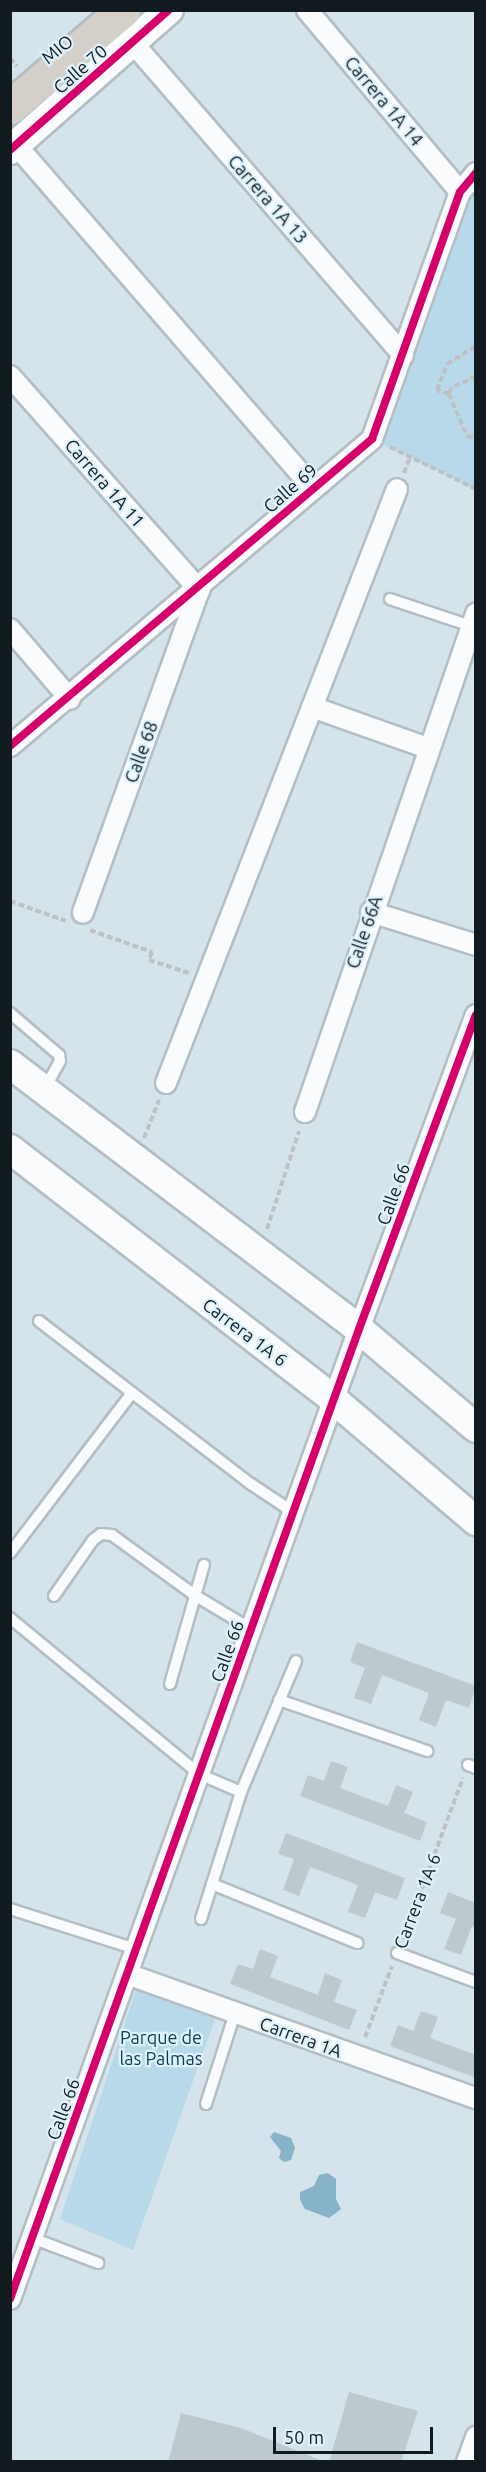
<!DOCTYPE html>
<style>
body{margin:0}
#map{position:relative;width:486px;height:2472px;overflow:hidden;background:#d5e3eb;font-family:Ubuntu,sans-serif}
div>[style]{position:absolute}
.green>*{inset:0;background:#b7d9ea}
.water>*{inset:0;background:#86b3c9}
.building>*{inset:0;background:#bec9cf}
.path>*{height:4px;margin-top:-2px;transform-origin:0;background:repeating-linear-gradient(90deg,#bdc1c5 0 6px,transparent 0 9px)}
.roads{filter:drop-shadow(2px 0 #b3bec4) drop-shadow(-2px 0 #b3bec4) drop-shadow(0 2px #b3bec4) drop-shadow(0 -2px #b3bec4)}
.lane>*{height:10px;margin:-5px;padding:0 5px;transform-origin:5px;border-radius:5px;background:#f9fbfc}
.street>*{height:20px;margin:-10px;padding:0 10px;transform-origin:10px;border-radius:10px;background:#f9fbfc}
.secondary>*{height:28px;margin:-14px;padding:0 14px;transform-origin:14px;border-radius:14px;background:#f9fbfc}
.highway>*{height:33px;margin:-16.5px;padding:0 16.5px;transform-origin:16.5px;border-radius:16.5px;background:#d5cfca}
.cycleway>*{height:8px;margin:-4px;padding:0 4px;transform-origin:4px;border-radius:4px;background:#d6006c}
span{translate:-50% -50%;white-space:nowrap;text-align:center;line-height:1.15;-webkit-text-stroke:4.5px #def2fd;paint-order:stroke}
.street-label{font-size:18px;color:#111a1f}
.park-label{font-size:18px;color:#0b3e52}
.frame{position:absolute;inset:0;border:12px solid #111a1f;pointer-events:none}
.scale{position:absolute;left:273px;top:2427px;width:160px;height:27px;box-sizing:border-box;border:3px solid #111a1f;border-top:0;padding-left:8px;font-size:18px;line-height:21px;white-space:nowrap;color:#111a1f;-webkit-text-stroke:4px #def2fd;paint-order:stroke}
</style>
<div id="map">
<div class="green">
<div style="clip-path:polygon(475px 173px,475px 489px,372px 439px)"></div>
<div style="clip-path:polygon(136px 1990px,215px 2019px,133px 2250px,60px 2219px)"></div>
</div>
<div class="water">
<div style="clip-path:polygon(274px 2132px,291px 2138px,295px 2148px,291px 2160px,284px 2162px,279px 2158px,281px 2151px,270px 2137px)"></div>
<div style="clip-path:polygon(328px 2173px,336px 2179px,336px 2199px,341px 2209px,329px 2218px,305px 2209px,300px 2200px,300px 2192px,314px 2186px,319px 2175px)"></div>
</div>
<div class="building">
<div style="clip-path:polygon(357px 1642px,476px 1686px,469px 1708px,446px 1700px,436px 1727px,419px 1720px,429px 1693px,382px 1675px,371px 1704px,354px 1698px,365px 1668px,350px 1662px)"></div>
<div style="clip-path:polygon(331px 1761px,348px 1767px,340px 1788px,388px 1806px,396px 1785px,413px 1792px,404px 1813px,427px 1822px,420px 1841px,300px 1796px,308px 1775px,324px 1781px)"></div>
<div style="clip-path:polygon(286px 1833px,405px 1878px,397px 1900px,375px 1892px,365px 1918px,348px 1912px,358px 1885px,310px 1867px,299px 1896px,283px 1890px,294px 1859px,278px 1854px)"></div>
<div style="clip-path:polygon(448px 1892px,476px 1903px,476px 1927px,472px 1926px,461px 1955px,444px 1949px,456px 1919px,440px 1913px)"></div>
<div style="clip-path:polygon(260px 1949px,278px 1956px,270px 1977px,318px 1995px,325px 1973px,342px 1980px,334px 2002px,357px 2010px,349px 2030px,230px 1984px,238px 1964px,253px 1969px)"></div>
<div style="clip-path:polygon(421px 2011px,438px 2017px,430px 2038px,476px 2055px,476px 2078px,390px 2046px,398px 2025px,413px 2031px)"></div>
<div style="clip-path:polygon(349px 2392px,418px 2411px,401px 2462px,329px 2462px)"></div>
<div style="clip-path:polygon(181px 2413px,241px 2428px,325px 2462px,168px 2462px)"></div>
</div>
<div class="path">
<div style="left:10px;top:58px;width:11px;rotate:49deg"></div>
<div style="left:476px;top:376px;width:28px;rotate:154deg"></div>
<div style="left:451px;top:388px;width:6px;rotate:108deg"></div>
<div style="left:449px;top:394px;width:46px;rotate:66.8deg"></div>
<div style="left:467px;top:436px;width:9px;rotate:13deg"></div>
<div style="left:449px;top:394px;width:13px;rotate:-162deg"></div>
<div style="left:437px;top:390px;width:28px;rotate:-69deg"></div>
<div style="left:447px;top:364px;width:32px;rotate:-32deg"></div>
<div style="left:474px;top:347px;width:4px;rotate:56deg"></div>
<div style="left:390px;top:447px;width:96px;rotate:26deg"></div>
<div style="left:404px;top:473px;width:17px;rotate:-69deg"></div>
<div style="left:10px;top:901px;width:59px;rotate:19.7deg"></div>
<div style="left:90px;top:930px;width:66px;rotate:19.5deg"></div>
<div style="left:152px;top:952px;width:9px;rotate:111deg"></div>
<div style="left:149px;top:960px;width:42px;rotate:18deg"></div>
<div style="left:144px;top:1138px;width:41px;rotate:-68.5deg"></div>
<div style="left:267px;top:1229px;width:103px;rotate:-71.9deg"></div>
<div style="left:403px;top:1939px;width:172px;rotate:-69.6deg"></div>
<div style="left:365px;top:2037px;width:76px;rotate:-69.2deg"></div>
</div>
<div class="roads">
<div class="lane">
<div style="left:390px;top:599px;width:85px;rotate:18.4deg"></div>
<div style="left:10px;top:1013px;width:65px;rotate:40.6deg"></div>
<div style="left:59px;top:1055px;width:6px;rotate:81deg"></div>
<div style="left:60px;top:1061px;width:31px;rotate:119deg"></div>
<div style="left:39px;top:1321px;width:267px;rotate:37.6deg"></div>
<div style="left:251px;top:1484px;width:50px;rotate:33.7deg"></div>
<div style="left:10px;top:1553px;width:201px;rotate:-52.7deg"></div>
<div style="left:54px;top:1596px;width:68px;rotate:-55.1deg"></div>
<div style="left:93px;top:1540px;width:10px;rotate:-37deg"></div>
<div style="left:101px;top:1534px;width:11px;rotate:5deg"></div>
<div style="left:112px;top:1535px;width:104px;rotate:36deg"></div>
<div style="left:196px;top:1596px;width:64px;rotate:31deg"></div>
<div style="left:10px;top:1618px;width:245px;rotate:39.5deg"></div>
<div style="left:199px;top:1774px;width:46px;rotate:23.2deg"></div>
<div style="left:170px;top:1684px;width:124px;rotate:-74.1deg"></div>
<div style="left:279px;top:1700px;width:157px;rotate:19deg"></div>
<div style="left:468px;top:1765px;width:9px;rotate:21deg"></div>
<div style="left:212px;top:1884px;width:157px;rotate:22.1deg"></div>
<div style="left:10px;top:1909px;width:132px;rotate:17.6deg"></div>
<div style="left:201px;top:1919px;width:133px;rotate:-72.5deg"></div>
<div style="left:241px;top:1792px;width:142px;rotate:-67.2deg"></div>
<div style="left:397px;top:1953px;width:84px;rotate:20.2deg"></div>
<div style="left:206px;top:2104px;width:96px;rotate:-72.3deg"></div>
<div style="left:32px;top:2238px;width:71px;rotate:20.7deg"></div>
</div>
<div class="street">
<div style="left:307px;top:10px;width:238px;rotate:49.9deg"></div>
<div style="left:132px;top:42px;width:414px;rotate:49.1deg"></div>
<div style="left:16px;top:145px;width:452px;rotate:49.1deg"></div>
<div style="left:10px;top:376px;width:286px;rotate:48.5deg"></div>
<div style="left:199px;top:590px;width:343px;rotate:109.8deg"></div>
<div style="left:10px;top:629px;width:92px;rotate:49.4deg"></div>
<div style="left:312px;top:707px;width:123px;rotate:19.5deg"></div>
<div style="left:10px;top:746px;width:475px;rotate:-40.3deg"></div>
<div style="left:372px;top:439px;width:262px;rotate:-70.4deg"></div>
<div style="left:460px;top:192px;width:25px;rotate:-50deg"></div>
<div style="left:371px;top:912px;width:110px;rotate:17.4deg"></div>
<div style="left:166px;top:1083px;width:637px;rotate:-68.75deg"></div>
<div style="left:305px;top:1112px;width:527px;rotate:-71.05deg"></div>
<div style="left:127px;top:1974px;width:370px;rotate:19.6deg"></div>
<div style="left:10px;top:2299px;width:1031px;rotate:-70.21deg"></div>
<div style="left:359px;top:1329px;width:335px;rotate:-69.6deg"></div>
<div style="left:467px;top:2462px;width:27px;rotate:-70deg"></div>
</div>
<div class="secondary">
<div style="left:10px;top:150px;width:212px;rotate:-41.4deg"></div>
<div style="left:10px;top:1064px;width:438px;rotate:37.2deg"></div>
<div style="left:359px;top:1329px;width:153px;rotate:40.2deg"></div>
<div style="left:10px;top:1149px;width:408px;rotate:37.7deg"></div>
<div style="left:333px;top:1399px;width:188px;rotate:40.5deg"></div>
</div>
<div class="highway">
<div style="left:10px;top:107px;width:149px;rotate:-40.6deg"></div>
</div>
</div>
<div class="cycleway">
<div style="left:10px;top:150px;width:212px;rotate:-41.4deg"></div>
<div style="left:10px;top:746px;width:475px;rotate:-40.3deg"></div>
<div style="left:372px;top:439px;width:262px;rotate:-70.4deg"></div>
<div style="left:460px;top:192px;width:25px;rotate:-50deg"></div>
<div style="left:10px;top:2299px;width:1031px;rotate:-70.21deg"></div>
<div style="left:359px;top:1329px;width:335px;rotate:-69.6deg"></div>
</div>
<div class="street-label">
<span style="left:57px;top:49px;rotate:-39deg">MIO</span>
<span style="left:80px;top:69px;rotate:-41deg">Calle 70</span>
<span style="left:384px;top:101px;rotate:50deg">Carrera 1A 14</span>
<span style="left:268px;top:199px;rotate:49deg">Carrera 1A 13</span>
<span style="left:105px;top:483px;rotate:49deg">Carrera 1A 11</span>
<span style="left:290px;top:488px;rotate:-41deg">Calle 69</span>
<span style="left:141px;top:752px;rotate:-70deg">Calle 68</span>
<span style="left:364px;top:932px;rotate:-71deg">Calle 66A</span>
<span style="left:393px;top:1194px;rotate:-70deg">Calle 66</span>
<span style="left:245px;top:1332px;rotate:37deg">Carrera 1A 6</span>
<span style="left:227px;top:1651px;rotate:-70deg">Calle 66</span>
<span style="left:417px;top:1901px;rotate:-69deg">Carrera 1A 6</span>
<span style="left:301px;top:2037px;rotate:20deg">Carrera 1A</span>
<span style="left:63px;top:2109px;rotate:-70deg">Calle 66</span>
</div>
<div class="park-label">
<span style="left:161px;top:2048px">Parque de<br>las Palmas</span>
</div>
<div class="frame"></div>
<div class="scale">50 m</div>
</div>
